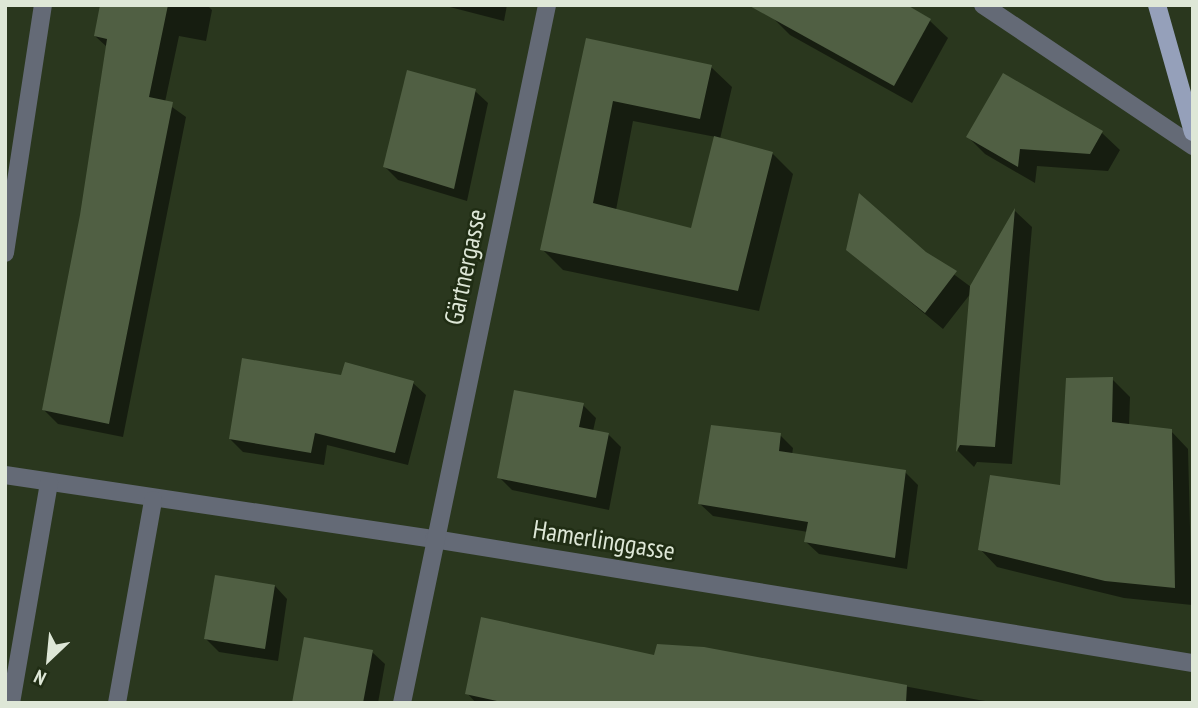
<!DOCTYPE html>
<meta charset="utf-8">
<style>
body{margin:0}
#map{position:relative;width:1198px;height:708px;overflow:hidden;background:#2a371e;font-family:"PT Sans Narrow",sans-serif}
div>[style]{position:absolute}
.shadow>*{inset:0;background:#0007}
.building>*{inset:0;background:#505f43}
.minor>*{height:18px;margin:-9px;padding:0 9px;transform-origin:9px;border-radius:9px;background:#646a76}
.major>*{height:18px;margin:-9px;padding:0 9px;transform-origin:9px;border-radius:9px;background:#95a0ba}
span{translate:-50% -50%;white-space:nowrap;text-align:center;line-height:1.15;-webkit-text-stroke:5px #202d14;paint-order:stroke}
.street-label{font-size:26px;color:#dee7d7}
.frame{position:absolute;inset:0;border:7px solid #dee7d7;pointer-events:none}
.north{position:absolute;left:14px;top:624px;width:70px;height:70px;-webkit-text-stroke:5px #202d14;paint-order:stroke;rotate:206deg;font-size:19px;font-weight:700;line-height:28px;text-align:center;color:#dee7d7}
.north::after{content:'';display:block;margin:auto;width:24px;height:32px;background:#dee7d7;clip-path:polygon(50% 0,100% 100%,50% 72%,0 100%)}
</style>
<div id="map">
<div class="shadow">
<div style="clip-path:polygon(102px 5px,207px 5px,212px 10px,206px 41px,179px 36px,165px 102px,186px 117px,123px 437px,58px 424px,44px 410px,82px 215px,107px 47px,95px 36px)"></div>
<div style="clip-path:polygon(442px 5px,507px 5px,504px 21px)"></div>
<div style="clip-path:polygon(903px 5px,930px 21px,948px 38px,912px 103px,790px 35px,773px 18px)"></div>
<div style="clip-path:polygon(evenodd,587px 40px,711px 67px,732px 87px,720px 139px,772px 153px,793px 174px,759px 311px,563px 270px,542px 249px,587px 40px,633px 121px,716px 137px,692px 230px,616px 210px,633px 121px)"></div>
<div style="clip-path:polygon(1003px 76px,1102px 133px,1120px 150px,1108px 171px,1037px 166px,1035px 183px,985px 154px,968px 137px)"></div>
<div style="clip-path:polygon(475px 91px,488px 103px,467px 201px,398px 180px,385px 167px)"></div>
<div style="clip-path:polygon(1015px 211px,1032px 227px,1012px 464px,977px 462px,974px 467px,958px 451px,971px 293px,943px 329px,848px 250px,925px 253px,971px 287px)"></div>
<div style="clip-path:polygon(1112px 379px,1130px 397px,1129px 426px,1171px 431px,1188px 449px,1192px 605px,1124px 598px,997px 567px,980px 549px,1062px 487px)"></div>
<div style="clip-path:polygon(413px 383px,426px 395px,408px 465px,327px 445px,324px 465px,243px 452px,230px 439px)"></div>
<div style="clip-path:polygon(583px 405px,596px 418px,593px 431px,608px 434px,621px 447px,609px 510px,512px 490px,499px 477px)"></div>
<div style="clip-path:polygon(780px 435px,793px 448px,792px 455px,905px 472px,918px 485px,907px 569px,819px 554px,806px 542px,808px 532px,713px 516px,700px 504px)"></div>
<div style="clip-path:polygon(275px 586px,287px 599px,278px 661px,219px 652px,206px 639px)"></div>
<div style="clip-path:polygon(704px 649px,979px 700px,998px 703px,476px 703px,467px 693px)"></div>
<div style="clip-path:polygon(372px 652px,385px 664px,378px 703px,294px 703px)"></div>
</div>
<div class="building">
<div style="clip-path:polygon(100px 5px,168px 5px,149px 97px,173px 102px,109px 424px,42px 410px,80px 215px,107px 39px,94px 36px)"></div>
<div style="clip-path:polygon(748px 5px,907px 5px,931px 19px,894px 86px)"></div>
<div style="clip-path:polygon(586px 38px,712px 65px,700px 119px,613px 101px,593px 203px,691px 228px,714px 136px,773px 152px,738px 291px,540px 250px)"></div>
<div style="clip-path:polygon(407px 70px,476px 89px,454px 189px,383px 167px)"></div>
<div style="clip-path:polygon(1003px 73px,1103px 131px,1090px 154px,1020px 149px,1018px 167px,966px 137px)"></div>
<div style="clip-path:polygon(859px 193px,926px 252px,957px 271px,925px 313px,846px 250px)"></div>
<div style="clip-path:polygon(1015px 208px,995px 447px,960px 445px,956px 452px,970px 286px)"></div>
<div style="clip-path:polygon(242px 358px,341px 375px,345px 362px,414px 381px,395px 453px,315px 433px,311px 453px,229px 439px)"></div>
<div style="clip-path:polygon(1113px 377px,1112px 422px,1172px 429px,1175px 588px,1105px 581px,978px 550px,990px 475px,1060px 485px,1066px 378px)"></div>
<div style="clip-path:polygon(514px 390px,584px 403px,579px 427px,609px 433px,596px 498px,497px 478px)"></div>
<div style="clip-path:polygon(711px 425px,781px 433px,779px 451px,906px 470px,895px 558px,804px 542px,808px 522px,698px 504px)"></div>
<div style="clip-path:polygon(215px 575px,275px 585px,265px 649px,204px 639px)"></div>
<div style="clip-path:polygon(481px 617px,654px 655px,657px 644px,704px 647px,907px 685px,906px 703px,506px 703px,465px 694px)"></div>
<div style="clip-path:polygon(304px 637px,373px 650px,363px 703px,292px 703px)"></div>
</div>
<div class="minor">
<div style="left:983px;top:5px;width:253px;rotate:33.9deg"></div>
<div style="left:5px;top:253px;width:251px;rotate:-81.3deg"></div>
<div style="left:5px;top:475px;width:434px;rotate:8.5deg"></div>
<div style="left:434px;top:539px;width:769px;rotate:9.28deg"></div>
<div style="left:11px;top:703px;width:224px;rotate:-80.2deg"></div>
<div style="left:117px;top:703px;width:206px;rotate:-79.9deg"></div>
<div style="left:402px;top:703px;width:713px;rotate:-78.26deg"></div>
</div>
<div class="major">
<div style="left:1157px;top:5px;width:132px;rotate:74.2deg"></div>
</div>
<div class="street-label">
<span style="left:465px;top:267px;rotate:-78deg">Gärtnergasse</span>
<span style="left:604px;top:540px;rotate:9deg">Hamerlinggasse</span>
</div>
<div class="frame"></div>
<div class="north">N</div>
</div>
